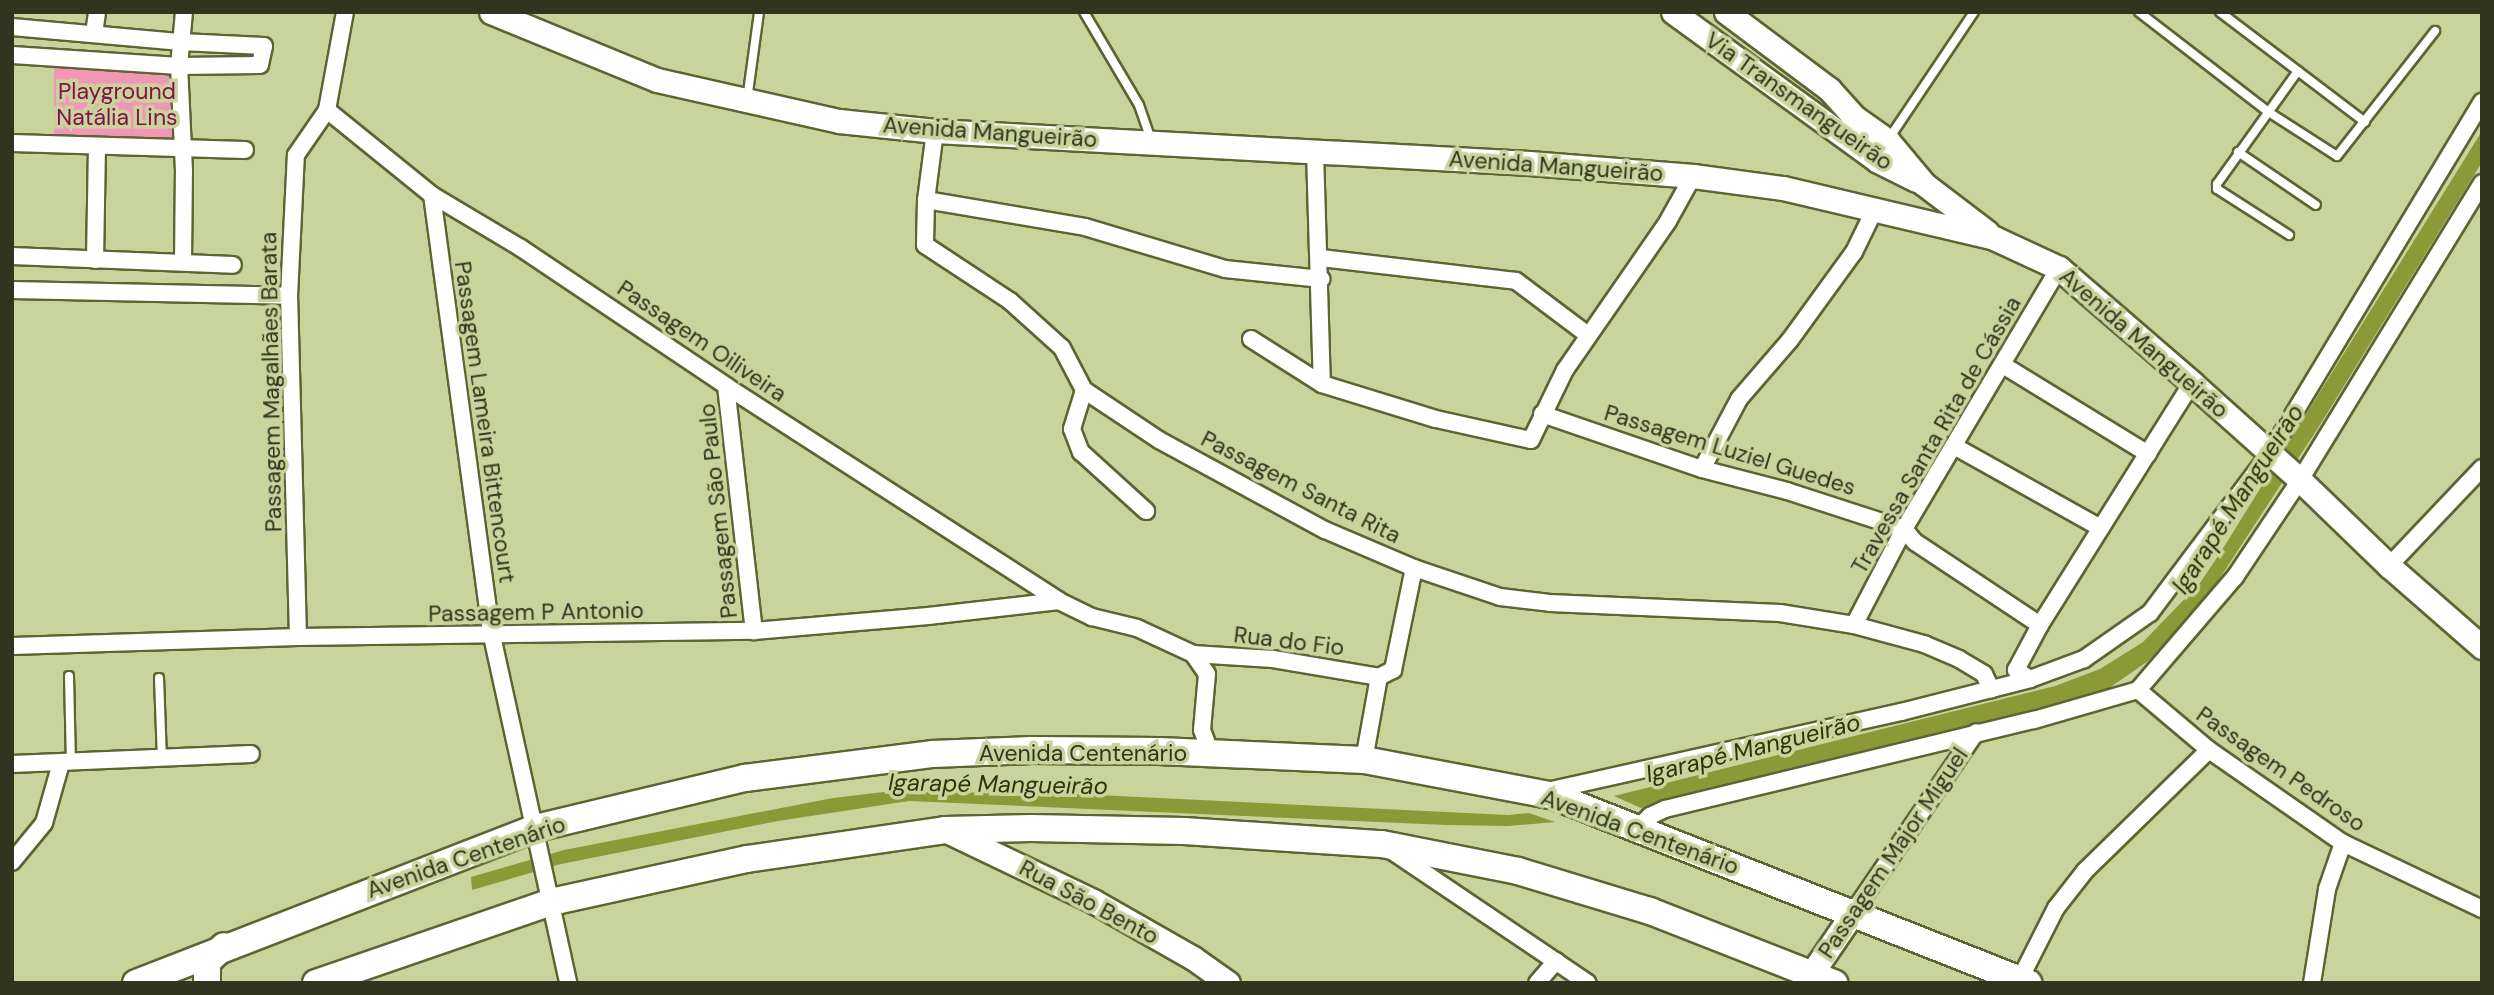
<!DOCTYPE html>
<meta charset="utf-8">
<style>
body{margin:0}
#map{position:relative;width:2494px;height:995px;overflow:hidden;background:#c9d49d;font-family:"DM Sans",sans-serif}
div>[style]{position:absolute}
.green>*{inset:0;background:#f296b6}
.water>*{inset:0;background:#8b9a37}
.roads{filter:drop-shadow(2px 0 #5c6532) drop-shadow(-2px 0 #5c6532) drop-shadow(0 2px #5c6532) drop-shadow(0 -2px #5c6532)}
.lane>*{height:8px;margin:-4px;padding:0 4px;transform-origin:4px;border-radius:4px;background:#fff}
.street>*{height:16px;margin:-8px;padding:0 8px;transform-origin:8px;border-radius:8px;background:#fff}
.secondary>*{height:23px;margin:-11.5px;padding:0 11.5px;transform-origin:11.5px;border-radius:11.5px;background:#fff}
.primary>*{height:26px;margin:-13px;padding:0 13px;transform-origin:13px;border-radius:13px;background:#fff}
span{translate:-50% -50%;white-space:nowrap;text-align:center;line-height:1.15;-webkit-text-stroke:7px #c9d49d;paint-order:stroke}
.park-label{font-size:23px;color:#85114b}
.street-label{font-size:23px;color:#31351f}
.water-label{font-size:24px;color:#2e340a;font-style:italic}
.frame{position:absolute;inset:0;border:14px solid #31351f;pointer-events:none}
</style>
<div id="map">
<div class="green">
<div style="clip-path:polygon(54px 57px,179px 66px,182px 149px,54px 145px)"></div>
</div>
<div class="water">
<div style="clip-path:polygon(2482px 131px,2482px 162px,2318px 428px,2193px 619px,2148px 661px,2108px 689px,2062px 705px,1825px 760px,1641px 808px,1614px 796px,2055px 686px,2100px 669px,2143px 642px,2200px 583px,2222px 550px)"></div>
<div style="clip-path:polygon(884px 792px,1057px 793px,1508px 815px,1529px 813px,1555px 822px,1508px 826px,1446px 825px,909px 801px,778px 821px,561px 864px,472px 890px,471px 877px,564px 850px,833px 798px)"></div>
</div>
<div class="roads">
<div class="lane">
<div style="left:1084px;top:12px;width:108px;rotate:59.4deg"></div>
<div style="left:1139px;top:105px;width:37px;rotate:71deg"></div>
<div style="left:2139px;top:12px;width:162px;rotate:37.7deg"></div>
<div style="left:2267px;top:111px;width:83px;rotate:32.7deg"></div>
<div style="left:2337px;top:156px;width:159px;rotate:-51.9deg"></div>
<div style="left:2220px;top:12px;width:182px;rotate:37.2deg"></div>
<div style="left:747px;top:100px;width:89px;rotate:-82.2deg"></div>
<div style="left:1888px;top:140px;width:154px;rotate:-56.1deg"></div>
<div style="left:2238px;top:152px;width:94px;rotate:34.2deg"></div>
<div style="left:2289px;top:235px;width:85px;rotate:-147.4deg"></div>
<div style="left:2217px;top:189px;width:5px;rotate:-90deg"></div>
<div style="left:2217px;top:184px;width:139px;rotate:-54.4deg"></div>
<div style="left:69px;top:676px;width:87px;rotate:88.7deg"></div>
<div style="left:159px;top:678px;width:80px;rotate:87.9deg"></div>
</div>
<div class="street">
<div style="left:12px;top:27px;width:170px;rotate:5.1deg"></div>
<div style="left:181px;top:42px;width:83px;rotate:2.8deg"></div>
<div style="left:264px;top:46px;width:19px;rotate:102deg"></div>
<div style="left:260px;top:65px;width:81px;rotate:179.3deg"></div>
<div style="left:179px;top:66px;width:167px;rotate:-176.2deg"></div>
<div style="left:94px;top:34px;width:22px;rotate:-82deg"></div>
<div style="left:327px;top:110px;width:135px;rotate:39deg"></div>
<div style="left:432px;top:195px;width:104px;rotate:30.8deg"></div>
<div style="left:521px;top:248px;width:247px;rotate:33.9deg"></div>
<div style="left:726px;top:386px;width:396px;rotate:32.8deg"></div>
<div style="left:1059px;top:601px;width:37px;rotate:26deg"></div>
<div style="left:1092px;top:617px;width:46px;rotate:13.7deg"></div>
<div style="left:1137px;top:628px;width:62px;rotate:24.9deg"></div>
<div style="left:1193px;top:654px;width:24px;rotate:55deg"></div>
<div style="left:1207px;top:674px;width:56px;rotate:95.1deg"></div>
<div style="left:1202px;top:730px;width:26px;rotate:69deg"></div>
<div style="left:935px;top:131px;width:70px;rotate:97.4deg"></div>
<div style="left:926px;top:200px;width:45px;rotate:91.3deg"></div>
<div style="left:925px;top:245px;width:102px;rotate:33.4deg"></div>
<div style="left:1010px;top:301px;width:70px;rotate:42.1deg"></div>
<div style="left:1062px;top:348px;width:47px;rotate:62.4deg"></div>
<div style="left:1084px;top:390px;width:90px;rotate:33.7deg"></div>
<div style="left:1159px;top:440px;width:189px;rotate:28.5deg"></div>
<div style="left:1325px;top:530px;width:97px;rotate:23.1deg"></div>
<div style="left:1414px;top:568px;width:91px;rotate:18.6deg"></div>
<div style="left:1500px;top:597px;width:50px;rotate:6.8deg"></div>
<div style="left:1550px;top:603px;width:230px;rotate:2.5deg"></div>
<div style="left:1780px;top:613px;width:75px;rotate:9.2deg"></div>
<div style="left:1854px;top:625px;width:73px;rotate:15.2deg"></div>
<div style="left:1924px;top:644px;width:38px;rotate:23deg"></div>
<div style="left:1959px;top:659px;width:29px;rotate:31deg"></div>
<div style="left:1984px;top:674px;width:17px;rotate:65deg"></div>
<div style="left:12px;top:143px;width:233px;rotate:1.7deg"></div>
<div style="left:1315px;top:152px;width:232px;rotate:88.3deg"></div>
<div style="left:432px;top:195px;width:445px;rotate:82.3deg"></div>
<div style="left:492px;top:636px;width:355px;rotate:77.6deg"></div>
<div style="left:926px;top:200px;width:161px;rotate:9.6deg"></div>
<div style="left:1085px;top:227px;width:146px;rotate:16.7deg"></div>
<div style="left:1225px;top:269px;width:97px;rotate:5.9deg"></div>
<div style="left:12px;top:256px;width:221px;rotate:2.3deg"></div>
<div style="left:1321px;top:258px;width:196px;rotate:6.7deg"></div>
<div style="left:1516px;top:281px;width:90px;rotate:36.9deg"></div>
<div style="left:95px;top:260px;width:114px;rotate:-89deg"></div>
<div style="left:183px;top:262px;width:91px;rotate:-89.4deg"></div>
<div style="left:184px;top:171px;width:105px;rotate:-92.7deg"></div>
<div style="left:179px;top:66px;width:54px;rotate:-84.7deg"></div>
<div style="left:12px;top:290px;width:277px;rotate:1.2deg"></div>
<div style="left:1251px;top:339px;width:84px;rotate:32.4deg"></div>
<div style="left:1322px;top:384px;width:119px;rotate:17.1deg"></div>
<div style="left:1436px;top:419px;width:97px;rotate:12.5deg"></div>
<div style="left:1531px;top:440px;width:78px;rotate:-64.1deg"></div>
<div style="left:1565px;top:370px;width:181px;rotate:-55.3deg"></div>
<div style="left:1668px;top:221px;width:51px;rotate:-60.9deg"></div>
<div style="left:2003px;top:365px;width:170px;rotate:31.5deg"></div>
<div style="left:726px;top:386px;width:247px;rotate:83.5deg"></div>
<div style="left:1084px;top:390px;width:41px;rotate:107.1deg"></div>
<div style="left:1072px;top:429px;width:25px;rotate:69deg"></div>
<div style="left:1081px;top:452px;width:88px;rotate:42.2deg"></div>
<div style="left:1542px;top:414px;width:169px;rotate:19deg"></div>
<div style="left:1702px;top:469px;width:88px;rotate:14.5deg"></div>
<div style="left:1787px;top:491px;width:123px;rotate:18deg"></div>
<div style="left:1954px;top:446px;width:168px;rotate:29.2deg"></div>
<div style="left:1702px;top:469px;width:79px;rotate:-62.1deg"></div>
<div style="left:1739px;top:399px;width:78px;rotate:-49.2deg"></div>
<div style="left:1790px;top:340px;width:109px;rotate:-54deg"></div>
<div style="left:1854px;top:252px;width:48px;rotate:-64deg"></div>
<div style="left:1904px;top:529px;width:17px;rotate:50deg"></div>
<div style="left:1915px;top:542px;width:150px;rotate:33.6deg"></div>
<div style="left:2389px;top:566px;width:135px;rotate:-46.5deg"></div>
<div style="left:1854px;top:625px;width:108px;rotate:-62.5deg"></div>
<div style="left:1904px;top:529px;width:304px;rotate:-59.3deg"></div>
<div style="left:298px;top:637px;width:341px;rotate:-91.5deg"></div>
<div style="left:289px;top:296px;width:141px;rotate:-87.2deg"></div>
<div style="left:296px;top:155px;width:55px;rotate:-55.4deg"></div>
<div style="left:327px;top:110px;width:100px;rotate:-79.6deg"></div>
<div style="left:12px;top:646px;width:286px;rotate:-1.8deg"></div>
<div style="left:298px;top:637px;width:456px;rotate:-0.8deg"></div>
<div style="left:754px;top:631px;width:175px;rotate:-4.9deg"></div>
<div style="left:928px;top:616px;width:132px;rotate:-6.5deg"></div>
<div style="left:1193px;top:654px;width:80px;rotate:3.6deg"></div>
<div style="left:1273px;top:659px;width:108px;rotate:9.6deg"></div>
<div style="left:2030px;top:679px;width:17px;rotate:-147deg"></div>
<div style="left:2016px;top:670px;width:51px;rotate:-61.9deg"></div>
<div style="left:2040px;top:625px;width:286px;rotate:-57.9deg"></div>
<div style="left:2138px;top:690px;width:93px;rotate:40.2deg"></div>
<div style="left:2209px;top:750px;width:163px;rotate:34.8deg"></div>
<div style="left:2343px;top:843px;width:154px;rotate:25.4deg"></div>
<div style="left:1364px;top:760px;width:84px;rotate:-79.8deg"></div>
<div style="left:1379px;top:677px;width:16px;rotate:-27deg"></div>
<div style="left:1393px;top:670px;width:104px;rotate:-78.4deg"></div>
<div style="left:12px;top:764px;width:239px;rotate:-2.4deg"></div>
<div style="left:1547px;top:791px;width:363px;rotate:-12.6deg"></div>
<div style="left:1901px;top:712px;width:133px;rotate:-14.3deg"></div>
<div style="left:2030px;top:679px;width:58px;rotate:-20.3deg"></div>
<div style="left:2084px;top:659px;width:80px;rotate:-34.9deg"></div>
<div style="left:2150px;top:613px;width:200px;rotate:-53.1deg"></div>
<div style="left:2270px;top:453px;width:410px;rotate:-58.9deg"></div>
<div style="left:1639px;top:827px;width:16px;rotate:-45deg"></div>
<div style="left:1650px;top:816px;width:17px;rotate:-25deg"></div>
<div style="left:1665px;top:809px;width:380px;rotate:-13.6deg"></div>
<div style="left:2034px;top:720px;width:108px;rotate:-16.1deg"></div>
<div style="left:2138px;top:690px;width:149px;rotate:-49.4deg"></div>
<div style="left:2235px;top:577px;width:117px;rotate:-56.2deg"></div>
<div style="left:2300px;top:480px;width:348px;rotate:-58.5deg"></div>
<div style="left:1392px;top:851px;width:236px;rotate:34deg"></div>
<div style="left:12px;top:862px;width:50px;rotate:-50.6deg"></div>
<div style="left:44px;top:823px;width:62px;rotate:-74.2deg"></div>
<div style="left:1852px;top:914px;width:220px;rotate:-55.7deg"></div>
<div style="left:2020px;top:979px;width:80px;rotate:-63.1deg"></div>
<div style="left:2056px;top:908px;width:47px;rotate:-51.9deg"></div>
<div style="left:2085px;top:871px;width:173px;rotate:-44.3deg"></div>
<div style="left:1537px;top:983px;width:29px;rotate:-49deg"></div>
<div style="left:2312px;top:983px;width:95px;rotate:-80.9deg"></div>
<div style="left:2327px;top:889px;width:49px;rotate:-70.8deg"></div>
</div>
<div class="secondary">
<div style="left:491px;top:12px;width:179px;rotate:22.3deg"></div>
<div style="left:657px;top:80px;width:187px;rotate:12.7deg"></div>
<div style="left:839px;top:121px;width:97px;rotate:5.9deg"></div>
<div style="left:935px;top:131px;width:595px;rotate:3.08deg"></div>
<div style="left:1529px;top:163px;width:165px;rotate:4.5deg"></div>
<div style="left:1693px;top:176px;width:91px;rotate:7.6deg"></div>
<div style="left:1783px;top:188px;width:217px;rotate:13.3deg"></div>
<div style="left:1994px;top:238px;width:72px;rotate:24.8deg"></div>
<div style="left:2059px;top:268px;width:176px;rotate:40.8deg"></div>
<div style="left:2192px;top:383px;width:145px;rotate:41.9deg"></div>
<div style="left:2300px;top:480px;width:124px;rotate:44deg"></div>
<div style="left:2389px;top:566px;width:123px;rotate:41.1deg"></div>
<div style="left:1673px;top:12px;width:253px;rotate:36deg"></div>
<div style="left:1878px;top:161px;width:42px;rotate:26.6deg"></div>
<div style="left:1726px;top:12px;width:129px;rotate:36.8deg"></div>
<div style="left:1829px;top:89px;width:36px;rotate:48deg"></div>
<div style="left:1853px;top:116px;width:43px;rotate:35.5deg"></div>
<div style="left:1888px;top:141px;width:56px;rotate:50.1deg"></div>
<div style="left:1924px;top:184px;width:79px;rotate:37.3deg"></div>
<div style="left:945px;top:830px;width:164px;rotate:25.6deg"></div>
<div style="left:1093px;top:901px;width:115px;rotate:29.7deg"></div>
<div style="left:1193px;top:958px;width:43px;rotate:35.5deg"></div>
<div style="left:1805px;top:983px;width:83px;rotate:-55.7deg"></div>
</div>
<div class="primary">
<div style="left:136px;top:983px;width:429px;rotate:-21.2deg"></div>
<div style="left:536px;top:828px;width:215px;rotate:-13.5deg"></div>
<div style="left:745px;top:778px;width:190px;rotate:-7.3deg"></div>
<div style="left:933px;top:754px;width:99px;rotate:-2.3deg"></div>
<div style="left:1032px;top:750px;width:127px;rotate:0.5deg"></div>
<div style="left:1159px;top:751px;width:205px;rotate:2.5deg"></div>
<div style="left:1364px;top:760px;width:193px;rotate:10.7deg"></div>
<div style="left:1554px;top:796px;width:510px;rotate:21.53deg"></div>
<div style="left:207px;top:983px;width:21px;rotate:-90deg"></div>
<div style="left:207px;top:962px;width:23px;rotate:-43deg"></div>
<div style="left:316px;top:983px;width:249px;rotate:-19deg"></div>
<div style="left:551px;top:902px;width:201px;rotate:-12.4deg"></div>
<div style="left:747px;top:859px;width:200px;rotate:-8.3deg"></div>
<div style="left:945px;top:830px;width:86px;rotate:-1.3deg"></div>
<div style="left:1031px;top:828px;width:153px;rotate:1.1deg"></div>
<div style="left:1184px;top:831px;width:198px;rotate:3.8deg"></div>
<div style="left:1382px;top:844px;width:139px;rotate:11.2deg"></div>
<div style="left:1518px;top:871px;width:138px;rotate:16.9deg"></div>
<div style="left:1650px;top:911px;width:198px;rotate:21.4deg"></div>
</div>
</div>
<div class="park-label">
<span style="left:117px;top:104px">Playground<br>Natália Lins</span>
</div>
<div class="street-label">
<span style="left:1799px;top:101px;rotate:35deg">Via Transmangueirão</span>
<span style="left:990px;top:132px;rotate:4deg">Avenida Mangueirão</span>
<span style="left:1556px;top:166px;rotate:4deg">Avenida Mangueirão</span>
<span style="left:702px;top:341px;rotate:34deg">Passagem Oiliveira</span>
<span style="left:2144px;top:343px;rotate:41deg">Avenida Mangueirão</span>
<span style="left:271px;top:382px;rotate:-91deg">Passagem Magalhães Barata</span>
<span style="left:485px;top:422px;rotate:82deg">Passagem Lameira Bittencourt</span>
<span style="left:1936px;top:435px;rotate:-60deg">Travessa Santa Rita de Cássia</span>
<span style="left:1730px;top:450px;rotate:17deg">Passagem Luziel Guedes</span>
<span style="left:1301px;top:487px;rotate:27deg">Passagem Santa Rita</span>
<span style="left:718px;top:511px;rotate:-96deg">Passagem São Paulo</span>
<span style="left:536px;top:612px;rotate:-1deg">Passagem P Antonio</span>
<span style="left:1289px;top:641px;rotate:7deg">Rua do Fio</span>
<span style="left:1083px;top:753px">Avenida Centenário</span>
<span style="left:2281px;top:769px;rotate:35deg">Passagem Pedroso</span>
<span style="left:1640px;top:832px;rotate:20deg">Avenida Centenário</span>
<span style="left:1893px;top:853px;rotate:-56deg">Passagem Major Miguel</span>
<span style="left:466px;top:857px;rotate:-19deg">Avenida Centenário</span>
<span style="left:1089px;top:902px;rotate:28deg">Rua São Bento</span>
</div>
<div class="water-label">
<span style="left:2238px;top:499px;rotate:-57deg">Igarapé Mangueirão</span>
<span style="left:1753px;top:748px;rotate:-14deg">Igarapé Mangueirão</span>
<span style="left:998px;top:784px;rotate:1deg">Igarapé Mangueirão</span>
</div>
<div class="frame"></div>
</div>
